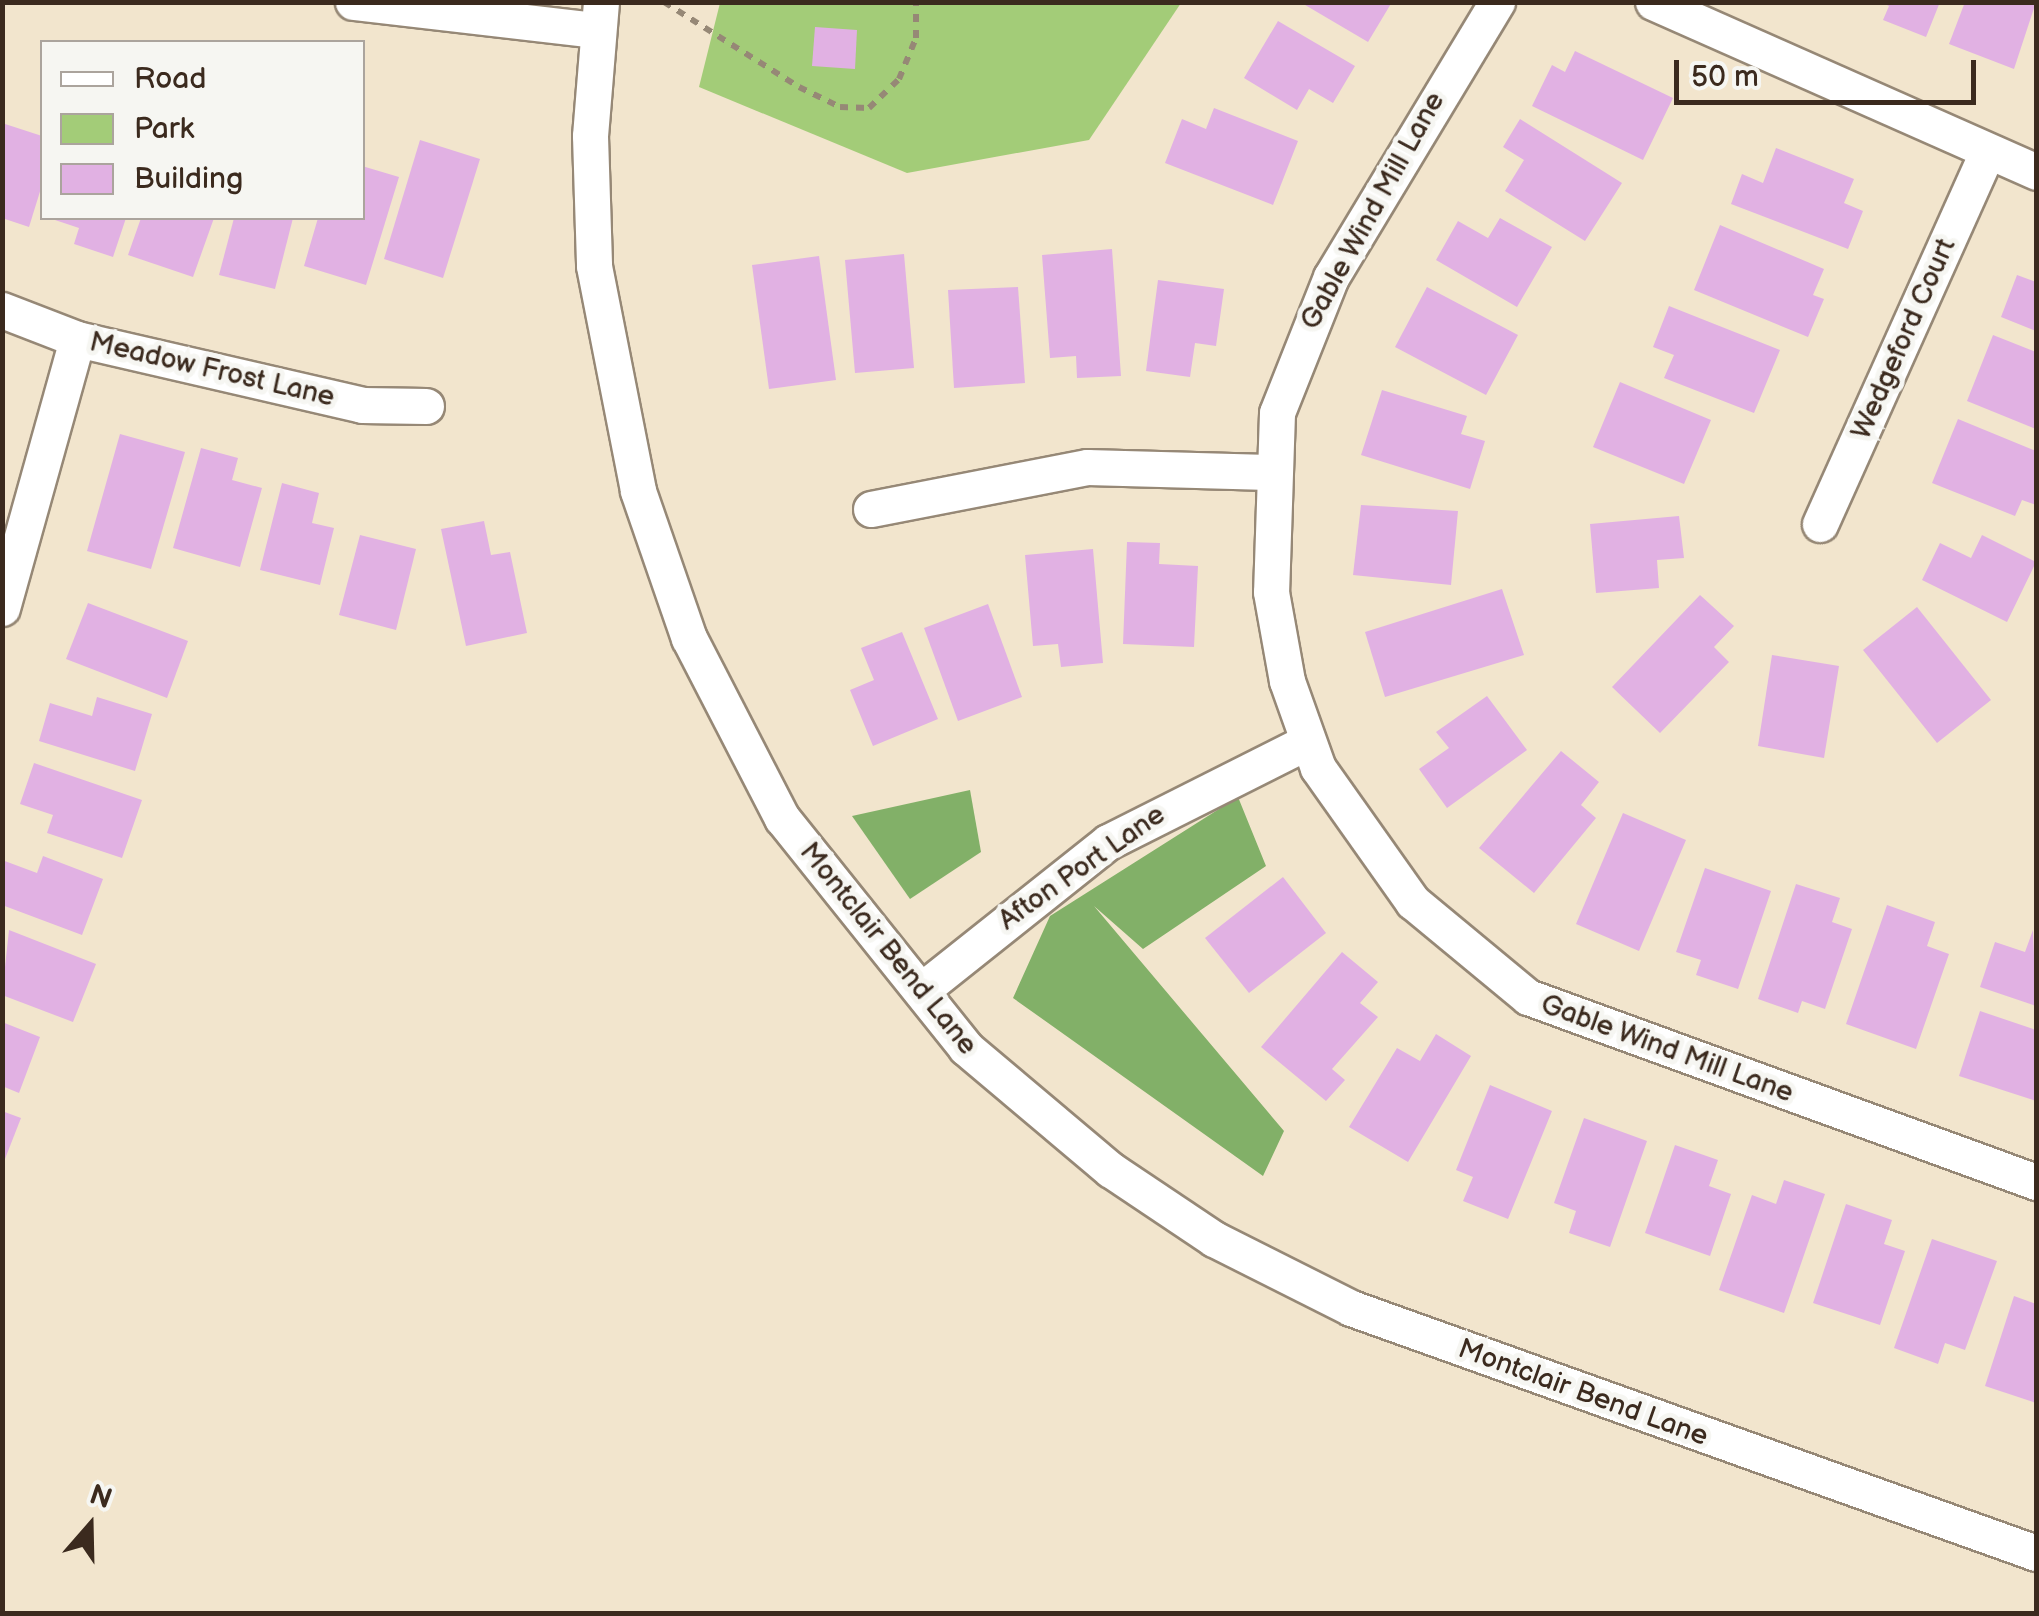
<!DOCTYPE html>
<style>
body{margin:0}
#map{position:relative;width:2039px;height:1616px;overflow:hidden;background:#f2e5cd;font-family:"Balsamiq Sans",sans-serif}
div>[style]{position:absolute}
.green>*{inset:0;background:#a3cc78}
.forest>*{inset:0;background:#82b068}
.building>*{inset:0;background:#e1b1e3}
.path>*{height:6px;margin-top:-3px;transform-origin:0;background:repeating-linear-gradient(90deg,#968876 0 8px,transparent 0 16px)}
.roads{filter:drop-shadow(2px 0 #968876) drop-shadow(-2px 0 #968876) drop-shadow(0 2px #968876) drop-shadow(0 -2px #968876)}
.street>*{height:35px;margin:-17.5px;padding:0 17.5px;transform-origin:17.5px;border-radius:17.5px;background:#fff}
span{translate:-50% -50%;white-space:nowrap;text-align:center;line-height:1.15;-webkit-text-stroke:10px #f6f6f2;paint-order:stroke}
.street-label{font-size:28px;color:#3b2a1e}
.frame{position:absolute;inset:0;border:5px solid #3b2a1e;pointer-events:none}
.legend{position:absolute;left:40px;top:40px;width:325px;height:180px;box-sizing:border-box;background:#f6f6f2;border:2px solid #aba49d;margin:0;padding:12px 18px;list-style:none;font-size:30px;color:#3b2a1e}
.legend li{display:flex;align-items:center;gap:20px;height:50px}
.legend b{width:50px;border:2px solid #aba49d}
.north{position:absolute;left:40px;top:1476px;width:100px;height:100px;-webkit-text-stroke:8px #f6f6f2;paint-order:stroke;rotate:20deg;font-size:28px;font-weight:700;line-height:40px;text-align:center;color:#3b2a1e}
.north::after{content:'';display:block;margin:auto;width:35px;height:45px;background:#3b2a1e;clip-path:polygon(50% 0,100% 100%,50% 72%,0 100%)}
.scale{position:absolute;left:1674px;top:60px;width:302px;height:45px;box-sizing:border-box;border:5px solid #3b2a1e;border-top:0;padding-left:12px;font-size:30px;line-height:35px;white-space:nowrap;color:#3b2a1e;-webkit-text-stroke:8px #f6f6f2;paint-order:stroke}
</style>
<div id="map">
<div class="green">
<div style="clip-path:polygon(720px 3px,1181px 3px,1089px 140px,907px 173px,699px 87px)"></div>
</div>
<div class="forest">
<div style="clip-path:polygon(970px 790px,981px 852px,910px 899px,852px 816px)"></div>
<div style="clip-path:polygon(1238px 797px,1266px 866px,1143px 949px,1094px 906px,1284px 1131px,1263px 1176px,1013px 998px,1050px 916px)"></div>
</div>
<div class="building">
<div style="clip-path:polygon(1300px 2px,1392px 2px,1368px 42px)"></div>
<div style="clip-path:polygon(1881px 2px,1940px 2px,1926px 37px,1883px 20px,1889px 6px)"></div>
<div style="clip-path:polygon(1965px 2px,2036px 2px,2014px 69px,1949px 44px)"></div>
<div style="clip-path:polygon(1278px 21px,1355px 66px,1333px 103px,1309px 89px,1297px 110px,1244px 78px)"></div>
<div style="clip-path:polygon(815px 27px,857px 30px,855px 69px,812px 66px)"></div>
<div style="clip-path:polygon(1575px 51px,1673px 98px,1643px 160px,1532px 106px,1552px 65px,1565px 72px)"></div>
<div style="clip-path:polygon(1214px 108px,1298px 141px,1273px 205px,1165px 163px,1182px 119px,1206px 129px)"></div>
<div style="clip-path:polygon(1520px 119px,1622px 183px,1585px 241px,1505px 191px,1524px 160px,1503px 147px)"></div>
<div style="clip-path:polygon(2px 123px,42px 136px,42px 185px,29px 227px,2px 218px)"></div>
<div style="clip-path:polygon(420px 140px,480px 159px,443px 278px,384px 259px)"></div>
<div style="clip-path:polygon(1776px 148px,1854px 179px,1844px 203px,1863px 211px,1848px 249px,1731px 204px,1742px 174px,1763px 183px)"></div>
<div style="clip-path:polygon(362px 166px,399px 177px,366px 285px,304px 266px,318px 218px,362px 218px)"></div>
<div style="clip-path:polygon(49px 218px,126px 218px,113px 257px,74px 244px,79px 228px)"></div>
<div style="clip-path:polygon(141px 218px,214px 218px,193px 277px,128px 255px)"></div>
<div style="clip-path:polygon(234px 218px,293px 218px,275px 289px,219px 275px)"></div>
<div style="clip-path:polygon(1500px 218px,1552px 247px,1517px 307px,1436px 260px,1458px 221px,1488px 238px)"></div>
<div style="clip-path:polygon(1720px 225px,1824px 269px,1813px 295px,1824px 299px,1808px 337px,1694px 290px)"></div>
<div style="clip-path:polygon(1112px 249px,1121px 376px,1077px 378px,1076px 356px,1050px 358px,1042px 255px)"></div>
<div style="clip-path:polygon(904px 254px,914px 368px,855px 373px,845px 260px)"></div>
<div style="clip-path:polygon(819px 256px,836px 380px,769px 389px,752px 265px)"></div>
<div style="clip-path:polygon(2017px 275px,2036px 282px,2036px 331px,2001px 317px)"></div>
<div style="clip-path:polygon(1158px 280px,1224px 289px,1216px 346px,1195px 343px,1190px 377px,1146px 371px)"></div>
<div style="clip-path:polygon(1018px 287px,1025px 383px,954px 388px,948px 290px)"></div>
<div style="clip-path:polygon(1427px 287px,1518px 335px,1486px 395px,1395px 347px)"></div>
<div style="clip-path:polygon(1669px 306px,1780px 350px,1754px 413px,1664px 378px,1674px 355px,1653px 347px)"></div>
<div style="clip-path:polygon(1993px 335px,2036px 352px,2036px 429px,1967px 401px)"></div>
<div style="clip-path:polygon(1620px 382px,1711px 420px,1684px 484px,1593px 447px)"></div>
<div style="clip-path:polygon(1382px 390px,1467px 416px,1461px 434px,1485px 441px,1470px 489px,1361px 455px)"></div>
<div style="clip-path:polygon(1958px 419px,2036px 451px,2036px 505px,2022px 500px,2015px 516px,1932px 483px)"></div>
<div style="clip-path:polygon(120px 434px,185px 452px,151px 569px,87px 551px)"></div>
<div style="clip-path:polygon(201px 448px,238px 458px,232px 480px,262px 488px,240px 567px,173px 548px)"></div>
<div style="clip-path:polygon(282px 483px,319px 493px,312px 523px,334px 528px,320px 585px,260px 570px)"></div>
<div style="clip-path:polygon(1361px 505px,1458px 511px,1451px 585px,1353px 575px)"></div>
<div style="clip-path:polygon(1679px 516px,1684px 558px,1657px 560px,1659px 588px,1596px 593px,1590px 524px)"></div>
<div style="clip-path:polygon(484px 521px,491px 555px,510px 552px,527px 633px,466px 646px,441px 529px)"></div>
<div style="clip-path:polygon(360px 535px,416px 549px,396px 630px,339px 615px)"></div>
<div style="clip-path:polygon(1982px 535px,2036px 562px,2007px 622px,1922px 580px,1940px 543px,1971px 558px)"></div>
<div style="clip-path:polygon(1127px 542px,1160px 543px,1159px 564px,1198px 566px,1194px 647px,1123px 644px)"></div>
<div style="clip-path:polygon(1093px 549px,1103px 663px,1061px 667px,1058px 644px,1033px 646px,1025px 555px)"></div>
<div style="clip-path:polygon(1502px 589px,1524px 655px,1385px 697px,1365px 632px)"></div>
<div style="clip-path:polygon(1700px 595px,1734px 626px,1714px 647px,1729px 662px,1660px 733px,1612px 687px)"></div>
<div style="clip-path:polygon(88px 603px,188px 641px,167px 698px,66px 659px)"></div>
<div style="clip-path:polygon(988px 604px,1022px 697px,958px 721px,924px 628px)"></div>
<div style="clip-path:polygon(1917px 607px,1991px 700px,1937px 743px,1863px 650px)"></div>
<div style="clip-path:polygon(902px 632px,938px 719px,873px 746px,850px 690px,874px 680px,861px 648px)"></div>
<div style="clip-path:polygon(1772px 655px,1839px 666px,1824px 758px,1758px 746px)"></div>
<div style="clip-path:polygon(1487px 696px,1527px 750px,1447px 808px,1419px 769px,1449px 748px,1436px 732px)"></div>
<div style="clip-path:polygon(97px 697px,152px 714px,135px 771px,39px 741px,50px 703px,92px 716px)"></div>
<div style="clip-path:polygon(1561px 751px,1599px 782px,1581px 805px,1596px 818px,1534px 893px,1479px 848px)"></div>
<div style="clip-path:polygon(34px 763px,142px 800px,122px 858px,47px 833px,53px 815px,20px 804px)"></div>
<div style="clip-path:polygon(1623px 813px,1686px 840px,1639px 951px,1576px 924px)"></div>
<div style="clip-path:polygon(43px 856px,103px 879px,82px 935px,2px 905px,2px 860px,37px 873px)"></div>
<div style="clip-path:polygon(1705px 868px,1771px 891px,1738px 989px,1696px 975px,1701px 960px,1676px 952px)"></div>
<div style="clip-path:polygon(1283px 877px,1326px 933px,1249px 993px,1205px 938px)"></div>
<div style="clip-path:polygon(1796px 884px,1840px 898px,1832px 922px,1852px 929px,1825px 1009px,1802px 1001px,1798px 1013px,1758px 999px)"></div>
<div style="clip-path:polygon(1887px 905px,1935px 922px,1927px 946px,1949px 954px,1916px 1049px,1846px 1024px)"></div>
<div style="clip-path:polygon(9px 930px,96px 964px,73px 1022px,2px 995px)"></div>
<div style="clip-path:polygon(2033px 930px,2036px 1006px,1980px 987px,1995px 942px,2025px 952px)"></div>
<div style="clip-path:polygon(1342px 952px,1378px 982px,1360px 1003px,1378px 1017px,1332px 1069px,1345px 1080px,1326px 1101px,1261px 1047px)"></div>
<div style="clip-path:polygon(1980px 1011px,2036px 1030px,2036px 1101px,1959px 1076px)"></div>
<div style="clip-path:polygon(2px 1022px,40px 1037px,19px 1093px,2px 1086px)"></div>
<div style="clip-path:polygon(1436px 1034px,1471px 1056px,1408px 1162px,1349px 1127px,1397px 1048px,1420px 1061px)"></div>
<div style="clip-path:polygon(1490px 1085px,1552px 1111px,1508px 1219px,1463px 1201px,1473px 1177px,1456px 1170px)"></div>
<div style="clip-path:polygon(2px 1111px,21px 1118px,3px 1164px,2px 1164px)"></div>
<div style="clip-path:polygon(1584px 1118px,1647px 1141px,1610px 1247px,1569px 1233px,1576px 1211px,1554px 1203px)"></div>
<div style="clip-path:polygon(1675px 1145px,1718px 1160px,1709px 1186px,1731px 1194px,1710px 1256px,1645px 1233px)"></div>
<div style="clip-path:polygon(1784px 1180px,1825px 1194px,1784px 1313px,1719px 1290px,1752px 1195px,1776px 1204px)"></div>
<div style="clip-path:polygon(1846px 1204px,1892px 1220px,1884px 1244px,1905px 1251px,1880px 1325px,1813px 1303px)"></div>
<div style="clip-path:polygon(1932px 1239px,1997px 1261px,1965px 1350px,1945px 1343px,1938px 1364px,1894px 1348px)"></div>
<div style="clip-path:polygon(2014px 1296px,2036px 1304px,2036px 1403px,1985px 1386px)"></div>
</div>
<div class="path">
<div style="left:664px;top:2px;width:160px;rotate:32.2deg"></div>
<div style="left:799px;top:87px;width:46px;rotate:26deg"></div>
<div style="left:840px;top:107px;width:29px;rotate:2deg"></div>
<div style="left:869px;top:108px;width:42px;rotate:-44deg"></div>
<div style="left:899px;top:79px;width:44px;rotate:-67.5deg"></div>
<div style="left:916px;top:38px;width:36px;rotate:-90deg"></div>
</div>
<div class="roads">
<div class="street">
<div style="left:353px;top:2px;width:245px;rotate:6.6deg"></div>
<div style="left:601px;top:2px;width:134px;rotate:94.7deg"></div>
<div style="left:590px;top:136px;width:130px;rotate:88.2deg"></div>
<div style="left:594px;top:266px;width:229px;rotate:78.9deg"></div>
<div style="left:638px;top:491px;width:156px;rotate:70.9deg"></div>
<div style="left:689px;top:638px;width:203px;rotate:62.7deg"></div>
<div style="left:782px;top:818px;width:295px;rotate:51.3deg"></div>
<div style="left:966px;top:1048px;width:189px;rotate:40.1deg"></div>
<div style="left:1111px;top:1170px;width:124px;rotate:33.8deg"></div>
<div style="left:1214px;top:1239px;width:153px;rotate:26.7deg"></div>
<div style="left:1351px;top:1308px;width:727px;rotate:19.68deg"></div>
<div style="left:1497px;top:2px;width:321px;rotate:121.1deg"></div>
<div style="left:1331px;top:277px;width:146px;rotate:111.7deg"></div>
<div style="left:1277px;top:413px;width:179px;rotate:91.9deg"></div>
<div style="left:1271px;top:592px;width:90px;rotate:79.8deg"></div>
<div style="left:1287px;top:681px;width:92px;rotate:70.4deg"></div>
<div style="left:1318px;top:768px;width:164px;rotate:54.7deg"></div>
<div style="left:1413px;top:902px;width:149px;rotate:39.6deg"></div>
<div style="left:1528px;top:997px;width:541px;rotate:20.01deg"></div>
<div style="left:1653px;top:2px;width:419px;rotate:23.9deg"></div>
<div style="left:2px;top:310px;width:80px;rotate:21.1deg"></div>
<div style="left:77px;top:339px;width:293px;rotate:13deg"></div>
<div style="left:362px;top:405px;width:64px;rotate:0.9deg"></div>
<div style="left:871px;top:509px;width:220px;rotate:-11deg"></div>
<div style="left:1087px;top:467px;width:182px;rotate:1.6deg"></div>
<div style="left:1820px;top:524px;width:407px;rotate:-65.8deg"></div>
<div style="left:2px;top:608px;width:279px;rotate:-74.4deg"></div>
<div style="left:923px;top:989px;width:236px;rotate:-38.5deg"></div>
<div style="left:1108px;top:842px;width:223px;rotate:-26.7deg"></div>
</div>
</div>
<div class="street-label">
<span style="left:1373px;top:211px;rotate:-61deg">Gable Wind Mill Lane</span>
<span style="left:1904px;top:339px;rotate:-66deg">Wedgeford Court</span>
<span style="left:212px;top:370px;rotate:13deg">Meadow Frost Lane</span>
<span style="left:1082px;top:868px;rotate:-35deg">Afton Port Lane</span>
<span style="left:888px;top:949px;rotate:51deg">Montclair Bend Lane</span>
<span style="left:1667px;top:1049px;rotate:20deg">Gable Wind Mill Lane</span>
<span style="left:1583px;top:1393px;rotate:20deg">Montclair Bend Lane</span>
</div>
<div class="frame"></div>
<ul class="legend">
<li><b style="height:12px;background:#fff"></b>Road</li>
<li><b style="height:28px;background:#a3cc78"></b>Park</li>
<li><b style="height:28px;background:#e1b1e3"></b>Building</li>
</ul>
<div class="north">N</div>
<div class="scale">50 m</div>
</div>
